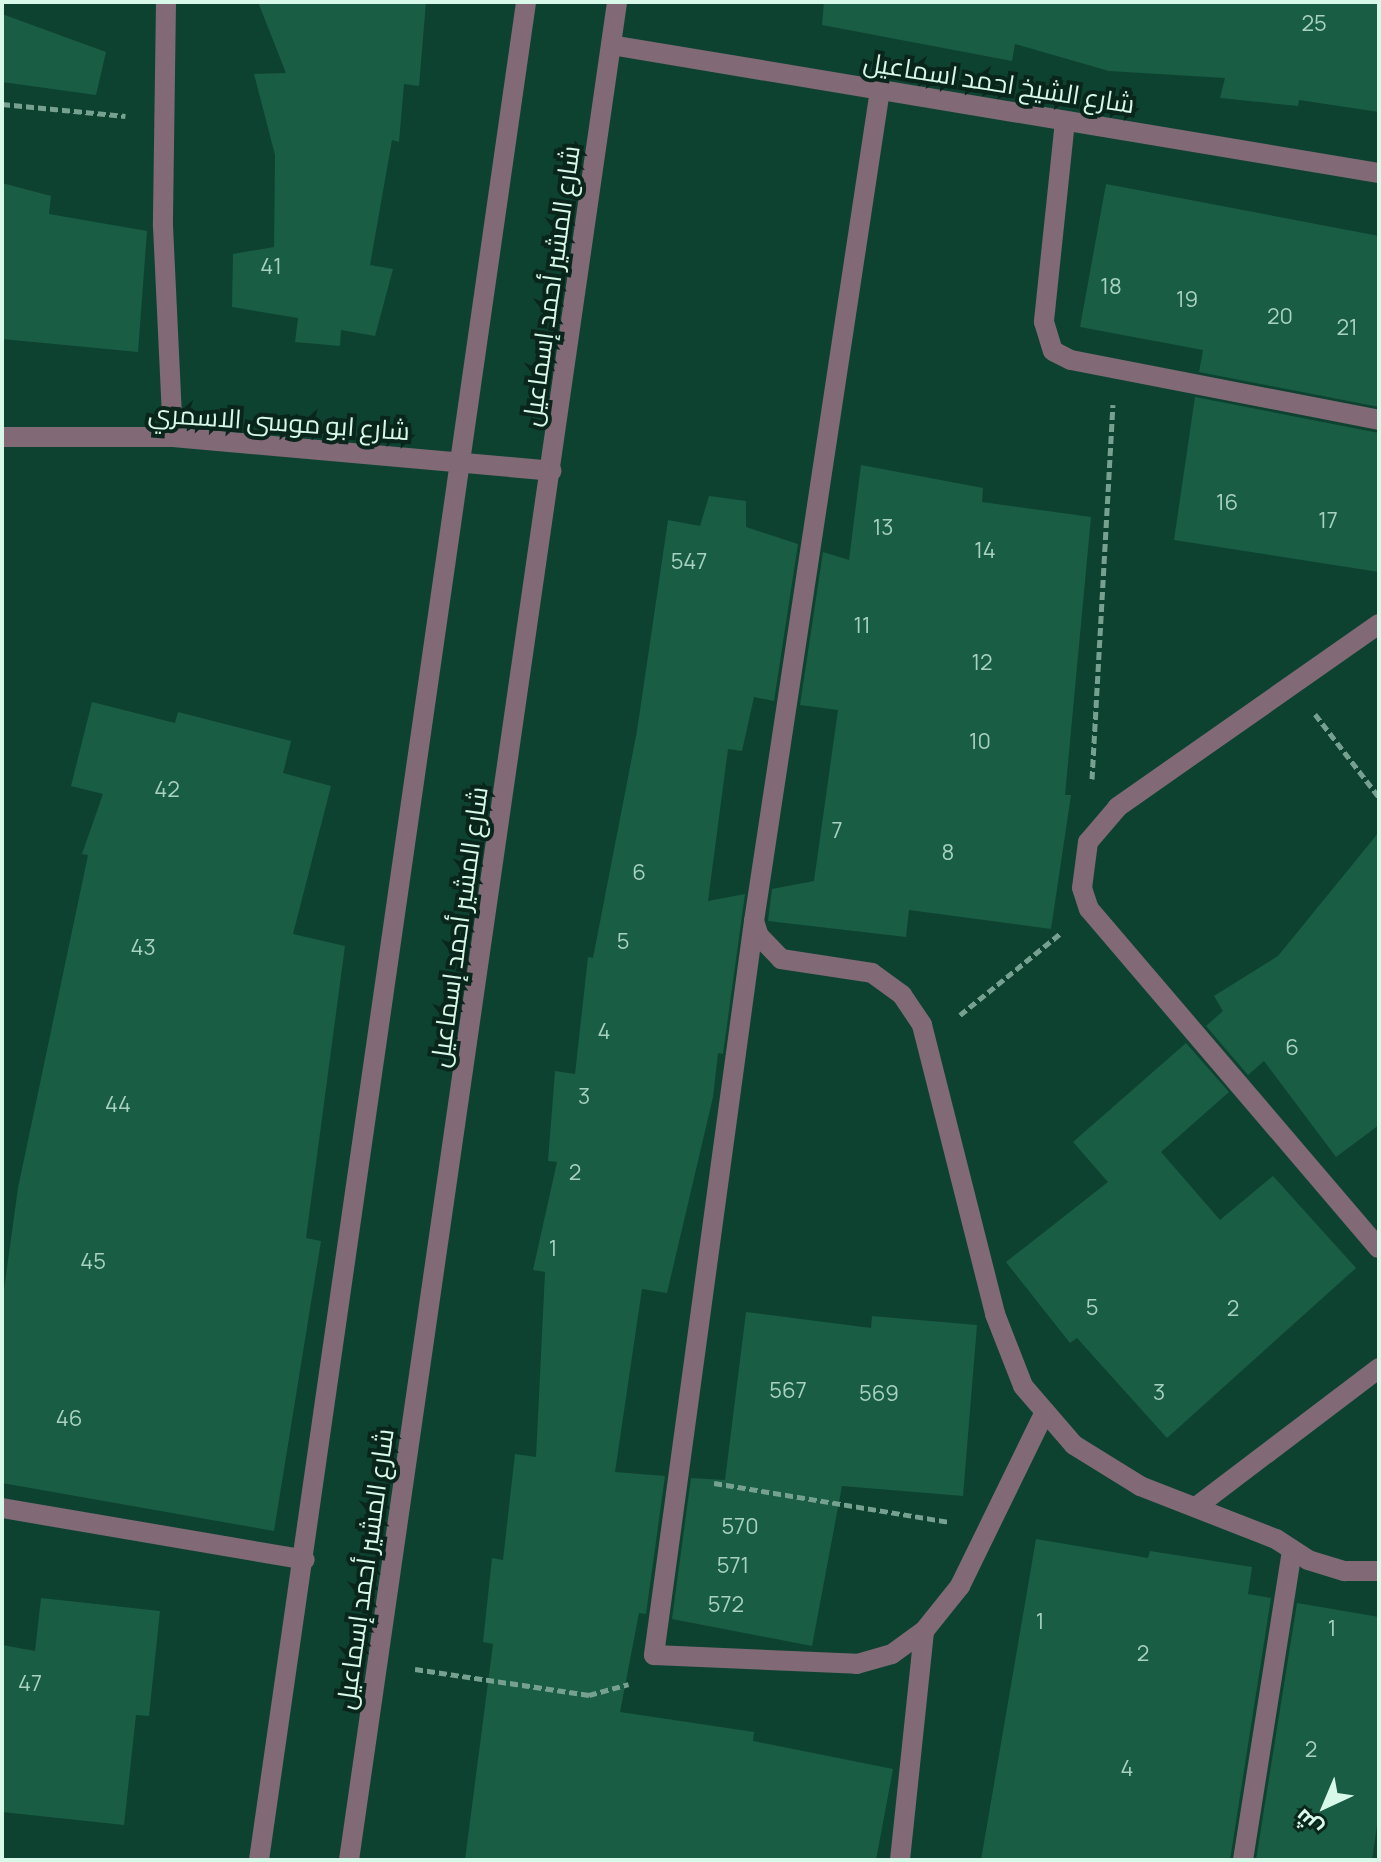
<!DOCTYPE html>
<meta charset="utf-8">
<style>
body{margin:0}
#map{position:relative;width:1381px;height:1862px;overflow:hidden;background:#0e4230;font-family:Manrope,Cairo,sans-serif}
div>[style]{position:absolute}
.building>*{inset:0;background:#195d45}
.path>*{height:5px;margin-top:-2.5px;transform-origin:0;background:repeating-linear-gradient(90deg,#76a190 0 8px,transparent 0 12px)}
.street>*{height:20px;margin:-10px;padding:0 10px;transform-origin:10px;border-radius:10px;background:#816a76}
span{translate:-50% -50%;white-space:nowrap;text-align:center;line-height:1.15;-webkit-text-stroke:8px #0a251b;paint-order:stroke}
.number-label{font-size:22px;color:#a8d2c0}
.number-label span{-webkit-text-stroke-width:0}
.street-label{font-size:26px;color:#d8f9e9}
.frame{position:absolute;inset:0;border:4px solid #d8f9e9;pointer-events:none}
.north{position:absolute;left:1285px;top:1766px;width:80px;height:80px;-webkit-text-stroke:6px #0a251b;paint-order:stroke;rotate:224deg;font-size:22px;font-weight:700;line-height:32px;text-align:center;color:#d8f9e9}
.north::after{content:'';display:block;margin:auto;width:28px;height:36px;background:#d8f9e9;clip-path:polygon(50% 0,100% 100%,50% 72%,0 100%)}
</style>
<div id="map">
<div class="building">
<div style="clip-path:polygon(258px 2px,426px 2px,419px 86px,404px 84px,399px 142px,392px 140px,370px 265px,393px 269px,375px 336px,341px 330px,340px 346px,295px 342px,298px 318px,232px 307px,233px 254px,274px 247px,275px 155px,254px 74px,286px 73px)"></div>
<div style="clip-path:polygon(824px 2px,1379px 2px,1379px 112px,1299px 100px,1298px 106px,1220px 98px,1225px 78px,1109px 71px,1015px 44px,1012px 61px,822px 25px)"></div>
<div style="clip-path:polygon(2px 14px,106px 52px,96px 95px,2px 82px)"></div>
<div style="clip-path:polygon(2px 183px,51px 196px,49px 214px,147px 231px,138px 352px,2px 339px)"></div>
<div style="clip-path:polygon(1106px 184px,1379px 236px,1379px 407px,1199px 372px,1203px 350px,1080px 327px)"></div>
<div style="clip-path:polygon(1195px 397px,1379px 433px,1379px 572px,1174px 540px)"></div>
<div style="clip-path:polygon(861px 465px,983px 488px,982px 502px,1091px 517px,1065px 795px,1071px 795px,1051px 929px,909px 910px,906px 937px,768px 921px,772px 889px,814px 881px,838px 710px,800px 705px,823px 552px,849px 560px)"></div>
<div style="clip-path:polygon(709px 496px,746px 501px,746px 527px,798px 544px,774px 701px,754px 697px,742px 751px,728px 749px,708px 901px,745px 894px,723px 1054px,718px 1053px,713px 1097px,667px 1293px,642px 1289px,615px 1472px,665px 1476px,646px 1614px,639px 1613px,620px 1712px,754px 1732px,753px 1741px,893px 1769px,876px 1860px,465px 1860px,493px 1644px,483px 1642px,492px 1558px,503px 1560px,515px 1454px,536px 1457px,545px 1272px,533px 1270px,557px 1162px,548px 1161px,555px 1071px,575px 1074px,588px 957px,593px 958px,637px 731px,668px 520px,700px 526px)"></div>
<div style="clip-path:polygon(92px 702px,175px 723px,178px 712px,291px 741px,283px 773px,331px 786px,293px 934px,345px 946px,306px 1238px,321px 1241px,274px 1531px,2px 1483px,2px 1304px,18px 1188px,88px 855px,82px 854px,103px 794px,71px 786px)"></div>
<div style="clip-path:polygon(1379px 832px,1379px 1125px,1336px 1157px,1264px 1061px,1248px 1075px,1206px 1026px,1223px 1011px,1214px 996px,1278px 956px)"></div>
<div style="clip-path:polygon(1186px 1043px,1229px 1092px,1161px 1152px,1220px 1220px,1273px 1176px,1356px 1268px,1167px 1438px,1077px 1338px,1070px 1343px,1006px 1262px,1108px 1182px,1073px 1142px)"></div>
<div style="clip-path:polygon(746px 1312px,871px 1328px,872px 1316px,977px 1325px,963px 1496px,842px 1486px,812px 1646px,672px 1619px,691px 1478px,725px 1480px)"></div>
<div style="clip-path:polygon(1036px 1539px,1148px 1558px,1150px 1551px,1252px 1567px,1248px 1594px,1271px 1598px,1230px 1860px,981px 1860px)"></div>
<div style="clip-path:polygon(41px 1598px,160px 1611px,149px 1716px,136px 1715px,124px 1825px,2px 1812px,2px 1645px,35px 1651px)"></div>
<div style="clip-path:polygon(1297px 1603px,1379px 1617px,1379px 1812px,1372px 1860px,1256px 1860px)"></div>
</div>
<div class="path">
<div style="left:2px;top:104px;width:124px;rotate:5.6deg"></div>
<div style="left:1315px;top:714px;width:105px;rotate:52.4deg"></div>
<div style="left:1092px;top:779px;width:375px;rotate:-86.8deg"></div>
<div style="left:960px;top:1015px;width:130px;rotate:-39.1deg"></div>
<div style="left:714px;top:1483px;width:238px;rotate:9.4deg"></div>
<div style="left:415px;top:1669px;width:176px;rotate:8.5deg"></div>
<div style="left:589px;top:1695px;width:41px;rotate:-15.4deg"></div>
</div>
<div class="street">
<div style="left:166px;top:2px;width:224px;rotate:90.8deg"></div>
<div style="left:163px;top:226px;width:211px;rotate:87.3deg"></div>
<div style="left:611px;top:45px;width:779px;rotate:9.46deg"></div>
<div style="left:880px;top:90px;width:840px;rotate:98.62deg"></div>
<div style="left:754px;top:921px;width:16px;rotate:72deg"></div>
<div style="left:759px;top:936px;width:32px;rotate:46deg"></div>
<div style="left:781px;top:959px;width:92px;rotate:8.7deg"></div>
<div style="left:872px;top:973px;width:37px;rotate:36deg"></div>
<div style="left:902px;top:995px;width:36px;rotate:56deg"></div>
<div style="left:922px;top:1025px;width:298px;rotate:75.8deg"></div>
<div style="left:995px;top:1314px;width:77px;rotate:68.7deg"></div>
<div style="left:1023px;top:1386px;width:78px;rotate:49.2deg"></div>
<div style="left:1074px;top:1445px;width:78px;rotate:31.8deg"></div>
<div style="left:1140px;top:1486px;width:146px;rotate:21.3deg"></div>
<div style="left:1276px;top:1539px;width:38px;rotate:33deg"></div>
<div style="left:1308px;top:1560px;width:38px;rotate:17deg"></div>
<div style="left:1344px;top:1571px;width:35px"></div>
<div style="left:1065px;top:121px;width:202px;rotate:96deg"></div>
<div style="left:1044px;top:322px;width:30px;rotate:73deg"></div>
<div style="left:1053px;top:351px;width:20px;rotate:27deg"></div>
<div style="left:1071px;top:360px;width:314px;rotate:11deg"></div>
<div style="left:2px;top:437px;width:171px"></div>
<div style="left:173px;top:437px;width:380px;rotate:5.1deg"></div>
<div style="left:1379px;top:624px;width:319px;rotate:145deg"></div>
<div style="left:1118px;top:807px;width:46px;rotate:130.6deg"></div>
<div style="left:1088px;top:842px;width:46px;rotate:97.4deg"></div>
<div style="left:1082px;top:888px;width:22px;rotate:72deg"></div>
<div style="left:1089px;top:909px;width:446px;rotate:49.5deg"></div>
<div style="left:754px;top:921px;width:741px;rotate:97.76deg"></div>
<div style="left:654px;top:1655px;width:203px;rotate:2.5deg"></div>
<div style="left:857px;top:1664px;width:36px;rotate:-16deg"></div>
<div style="left:892px;top:1654px;width:39px;rotate:-36deg"></div>
<div style="left:924px;top:1631px;width:58px;rotate:-51.3deg"></div>
<div style="left:960px;top:1586px;width:194px;rotate:-64deg"></div>
<div style="left:1196px;top:1507px;width:230px;rotate:-37.2deg"></div>
<div style="left:2px;top:1508px;width:307px;rotate:9.7deg"></div>
<div style="left:259px;top:1860px;width:1877px;rotate:-81.82deg"></div>
<div style="left:349px;top:1860px;width:1877px;rotate:-81.79deg"></div>
<div style="left:900px;top:1860px;width:230px;rotate:-84deg"></div>
<div style="left:1243px;top:1860px;width:314px;rotate:-81deg"></div>
</div>
<div class="number-label">
<span style="left:1314px;top:24px">25</span>
<span style="left:271px;top:267px">41</span>
<span style="left:1111px;top:287px">18</span>
<span style="left:1187px;top:300px">19</span>
<span style="left:1280px;top:317px">20</span>
<span style="left:1347px;top:328px">21</span>
<span style="left:1227px;top:503px">16</span>
<span style="left:1328px;top:521px">17</span>
<span style="left:883px;top:528px">13</span>
<span style="left:985px;top:551px">14</span>
<span style="left:689px;top:562px">547</span>
<span style="left:862px;top:626px">11</span>
<span style="left:982px;top:663px">12</span>
<span style="left:980px;top:742px">10</span>
<span style="left:167px;top:790px">42</span>
<span style="left:837px;top:831px">7</span>
<span style="left:948px;top:853px">8</span>
<span style="left:639px;top:873px">6</span>
<span style="left:623px;top:942px">5</span>
<span style="left:143px;top:948px">43</span>
<span style="left:604px;top:1032px">4</span>
<span style="left:1292px;top:1048px">6</span>
<span style="left:584px;top:1097px">3</span>
<span style="left:118px;top:1105px">44</span>
<span style="left:575px;top:1173px">2</span>
<span style="left:553px;top:1249px">1</span>
<span style="left:93px;top:1262px">45</span>
<span style="left:1092px;top:1308px">5</span>
<span style="left:1233px;top:1309px">2</span>
<span style="left:788px;top:1391px">567</span>
<span style="left:1159px;top:1393px">3</span>
<span style="left:879px;top:1394px">569</span>
<span style="left:69px;top:1419px">46</span>
<span style="left:740px;top:1527px">570</span>
<span style="left:733px;top:1566px">571</span>
<span style="left:726px;top:1605px">572</span>
<span style="left:1040px;top:1622px">1</span>
<span style="left:1332px;top:1629px">1</span>
<span style="left:1143px;top:1654px">2</span>
<span style="left:30px;top:1684px">47</span>
<span style="left:1311px;top:1750px">2</span>
<span style="left:1127px;top:1769px">4</span>
</div>
<div class="street-label">
<span style="left:999px;top:83px;rotate:9deg">شارع الشيخ احمد اسماعيل</span>
<span style="left:551px;top:286px;rotate:-82deg">شارع المشير أحمد إسماعيل</span>
<span style="left:279px;top:422px;rotate:4deg">شارع ابو موسى الاسمري</span>
<span style="left:459px;top:927px;rotate:-82deg">شارع المشير أحمد إسماعيل</span>
<span style="left:365px;top:1569px;rotate:-82deg">شارع المشير أحمد إسماعيل</span>
</div>
<div class="frame"></div>
<div class="north">ش</div>
</div>
